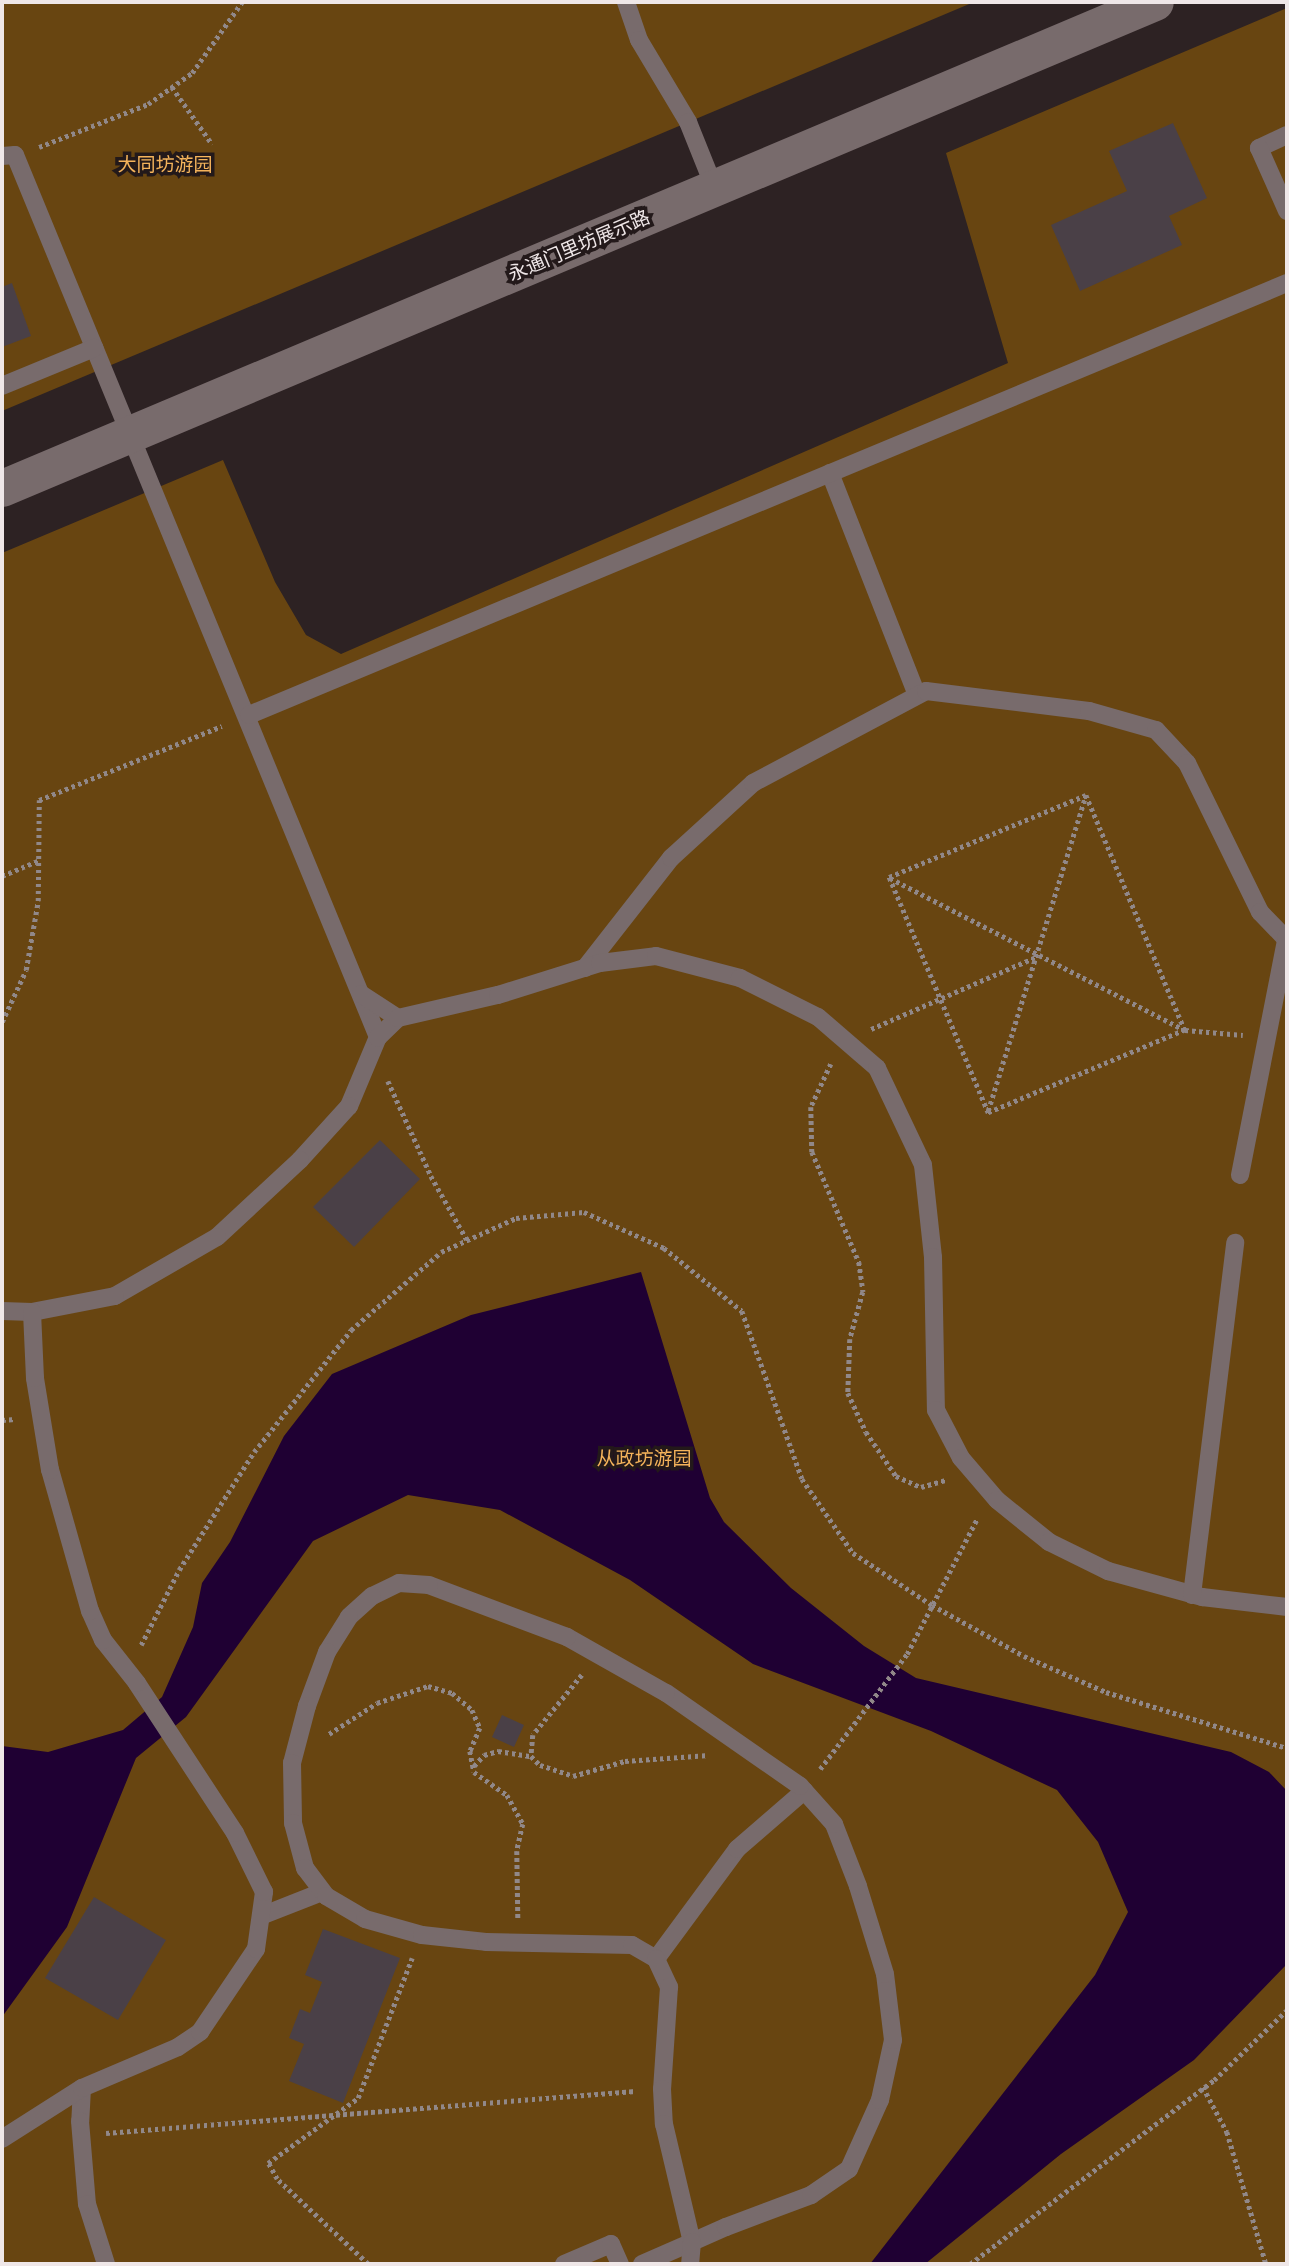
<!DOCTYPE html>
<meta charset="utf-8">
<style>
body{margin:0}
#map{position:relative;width:1289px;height:2266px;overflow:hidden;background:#2d2223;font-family:"DM Sans","Noto Sans SC",sans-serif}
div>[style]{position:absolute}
.green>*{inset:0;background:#684511}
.water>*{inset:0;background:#1f0033}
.building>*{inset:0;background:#4a4047}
.path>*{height:4.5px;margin-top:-2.25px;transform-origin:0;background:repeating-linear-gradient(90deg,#918889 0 3.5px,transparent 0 7px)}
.service>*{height:18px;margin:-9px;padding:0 9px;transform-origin:9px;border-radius:9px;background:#786b6c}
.minor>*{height:37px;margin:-18.5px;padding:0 18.5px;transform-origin:18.5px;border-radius:18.5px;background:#786b6c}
span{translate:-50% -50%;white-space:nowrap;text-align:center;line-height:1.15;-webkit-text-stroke:7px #23191a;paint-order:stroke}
.park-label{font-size:19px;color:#f4b35b}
.street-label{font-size:19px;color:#efe7e8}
.frame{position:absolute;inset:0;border:4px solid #efe7e8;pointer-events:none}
</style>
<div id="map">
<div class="green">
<div style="clip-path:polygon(2px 2px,974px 2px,2px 411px)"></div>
<div style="clip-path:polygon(1287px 8px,1287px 2264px,2px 2264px,2px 553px,223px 460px,275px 582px,306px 635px,341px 654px,1008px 363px,946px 153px)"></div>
</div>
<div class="water">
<div style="clip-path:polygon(641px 1272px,710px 1498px,724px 1522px,791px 1588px,864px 1646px,916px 1678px,1231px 1752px,1269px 1772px,1287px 1791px,1287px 1964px,1194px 2060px,1061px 2154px,925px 2264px,870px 2264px,1095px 1975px,1128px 1912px,1098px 1842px,1057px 1790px,931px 1731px,753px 1664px,630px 1580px,500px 1510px,408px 1495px,313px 1541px,186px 1717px,136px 1758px,67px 1927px,2px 2017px,2px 1746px,48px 1752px,123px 1730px,162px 1697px,193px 1627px,202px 1583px,230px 1542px,284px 1436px,332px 1374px,471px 1315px)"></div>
</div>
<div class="building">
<div style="clip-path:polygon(1173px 123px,1207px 198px,1169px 216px,1182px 245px,1080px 291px,1051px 225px,1127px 191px,1109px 151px)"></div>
<div style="clip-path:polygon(12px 283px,31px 336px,2px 347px,2px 287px)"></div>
<div style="clip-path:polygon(380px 1140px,420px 1179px,354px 1247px,313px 1207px)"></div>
<div style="clip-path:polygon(502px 1715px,524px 1725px,514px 1747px,492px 1737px)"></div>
<div style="clip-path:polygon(94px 1897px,166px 1940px,118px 2020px,45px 1978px)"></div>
<div style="clip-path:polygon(323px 1929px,400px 1958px,343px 2103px,289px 2081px,304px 2044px,289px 2038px,300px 2009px,310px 2013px,322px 1982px,305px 1975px)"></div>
</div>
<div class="path">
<div style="left:172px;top:87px;width:70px;rotate:54.9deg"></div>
<div style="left:39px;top:147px;width:117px;rotate:-21.5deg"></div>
<div style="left:148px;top:104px;width:54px;rotate:-35.2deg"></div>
<div style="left:192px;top:73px;width:87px;rotate:-54.8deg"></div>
<div style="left:1086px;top:795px;width:255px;rotate:67.2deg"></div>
<div style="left:1185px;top:1030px;width:214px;rotate:157.2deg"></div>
<div style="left:988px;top:1113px;width:256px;rotate:-112.8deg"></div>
<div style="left:889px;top:877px;width:213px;rotate:-22.6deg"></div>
<div style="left:2px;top:876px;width:39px;rotate:-23deg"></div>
<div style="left:890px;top:878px;width:332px;rotate:27.3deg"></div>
<div style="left:1185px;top:1030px;width:58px;rotate:4.9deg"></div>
<div style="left:2px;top:1022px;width:57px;rotate:-65.2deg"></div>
<div style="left:26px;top:970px;width:70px;rotate:-80.1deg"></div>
<div style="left:38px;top:901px;width:101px;rotate:-89.4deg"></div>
<div style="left:39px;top:800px;width:197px;rotate:-22deg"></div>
<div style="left:871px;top:1029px;width:180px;rotate:-23.6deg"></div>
<div style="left:831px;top:1064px;width:47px;rotate:114.9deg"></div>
<div style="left:811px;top:1107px;width:45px;rotate:88.7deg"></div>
<div style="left:812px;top:1152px;width:120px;rotate:66.9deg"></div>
<div style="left:859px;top:1262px;width:30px;rotate:82deg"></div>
<div style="left:863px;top:1292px;width:49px;rotate:105.5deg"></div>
<div style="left:850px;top:1339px;width:54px;rotate:92.1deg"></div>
<div style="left:848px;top:1393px;width:43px;rotate:65.2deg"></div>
<div style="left:866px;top:1432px;width:53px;rotate:55.7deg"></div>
<div style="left:896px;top:1476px;width:27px;rotate:24deg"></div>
<div style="left:921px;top:1487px;width:26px;rotate:-16deg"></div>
<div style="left:388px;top:1081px;width:104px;rotate:65.6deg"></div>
<div style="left:431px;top:1176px;width:73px;rotate:60.6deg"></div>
<div style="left:988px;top:1111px;width:331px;rotate:-72.8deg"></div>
<div style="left:2px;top:1420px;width:13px;rotate:-4deg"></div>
<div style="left:141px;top:1645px;width:84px;rotate:-63.1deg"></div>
<div style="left:179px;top:1570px;width:140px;rotate:-57.6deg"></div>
<div style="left:254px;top:1452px;width:156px;rotate:-51.5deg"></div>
<div style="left:351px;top:1330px;width:119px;rotate:-40.9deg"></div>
<div style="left:441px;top:1252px;width:82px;rotate:-24.4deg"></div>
<div style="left:516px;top:1218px;width:68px;rotate:-5deg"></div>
<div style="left:584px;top:1212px;width:88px;rotate:24.2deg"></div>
<div style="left:664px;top:1248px;width:100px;rotate:38.9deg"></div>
<div style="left:742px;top:1311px;width:178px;rotate:70.3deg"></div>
<div style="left:802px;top:1479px;width:90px;rotate:55.4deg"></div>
<div style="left:853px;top:1553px;width:95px;rotate:33.4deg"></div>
<div style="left:932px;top:1605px;width:105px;rotate:29deg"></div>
<div style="left:1024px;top:1656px;width:90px;rotate:23.7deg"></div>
<div style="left:1106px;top:1692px;width:189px;rotate:17.2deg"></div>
<div style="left:582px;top:1675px;width:77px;rotate:129.2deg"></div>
<div style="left:533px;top:1735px;width:21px;rotate:95deg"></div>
<div style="left:531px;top:1756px;width:13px;rotate:45deg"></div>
<div style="left:540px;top:1765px;width:35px;rotate:18deg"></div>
<div style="left:573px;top:1776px;width:54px;rotate:-16.1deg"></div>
<div style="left:625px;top:1761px;width:84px;rotate:-4.1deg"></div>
<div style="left:329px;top:1734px;width:57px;rotate:-32.9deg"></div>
<div style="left:377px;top:1703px;width:54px;rotate:-18.4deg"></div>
<div style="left:428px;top:1686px;width:25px;rotate:16deg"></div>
<div style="left:452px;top:1693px;width:26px;rotate:40deg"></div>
<div style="left:472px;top:1710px;width:20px;rotate:66deg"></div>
<div style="left:480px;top:1728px;width:25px;rotate:113deg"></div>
<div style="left:470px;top:1751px;width:21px;rotate:79deg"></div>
<div style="left:474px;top:1772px;width:40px;rotate:34.9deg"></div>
<div style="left:507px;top:1795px;width:33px;rotate:61deg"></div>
<div style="left:523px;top:1824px;width:28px;rotate:103deg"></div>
<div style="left:517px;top:1851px;width:67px;rotate:89.1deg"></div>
<div style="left:474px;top:1766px;width:15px;rotate:-48deg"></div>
<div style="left:484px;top:1755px;width:15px;rotate:-16deg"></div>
<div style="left:498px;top:1751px;width:33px;rotate:9deg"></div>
<div style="left:820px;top:1769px;width:144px;rotate:-52.9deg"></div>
<div style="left:907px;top:1654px;width:152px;rotate:-62.6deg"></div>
<div style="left:1203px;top:2087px;width:51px;rotate:61.9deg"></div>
<div style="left:1227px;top:2132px;width:138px;rotate:73.5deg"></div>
<div style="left:106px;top:2133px;width:531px;rotate:-4.54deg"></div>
<div style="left:368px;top:2264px;width:125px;rotate:-137deg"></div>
<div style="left:277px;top:2179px;width:18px;rotate:-119deg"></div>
<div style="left:268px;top:2163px;width:111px;rotate:-35.8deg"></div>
<div style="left:358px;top:2098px;width:150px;rotate:-68.9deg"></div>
<div style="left:970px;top:2264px;width:306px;rotate:-37deg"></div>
<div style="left:1214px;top:2080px;width:101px;rotate:-43.8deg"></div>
</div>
<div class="service">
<div style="left:626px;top:2px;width:40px;rotate:71.1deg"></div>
<div style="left:639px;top:40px;width:96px;rotate:59.1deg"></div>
<div style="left:688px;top:122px;width:72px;rotate:68.1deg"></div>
<div style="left:1287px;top:135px;width:31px;rotate:155deg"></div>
<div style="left:1259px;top:148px;width:69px;rotate:66deg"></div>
<div style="left:2px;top:156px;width:13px;rotate:-4deg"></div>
<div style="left:15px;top:155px;width:954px;rotate:67.63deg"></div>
<div style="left:378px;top:1037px;width:75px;rotate:112.8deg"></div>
<div style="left:349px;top:1106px;width:73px;rotate:132.2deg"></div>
<div style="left:300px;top:1160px;width:113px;rotate:137.1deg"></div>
<div style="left:217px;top:1237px;width:118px;rotate:150deg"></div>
<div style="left:115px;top:1296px;width:85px;rotate:169.1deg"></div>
<div style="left:32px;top:1312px;width:30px;rotate:-178deg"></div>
<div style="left:2px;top:386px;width:100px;rotate:-22.4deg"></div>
<div style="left:830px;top:473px;width:238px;rotate:68.6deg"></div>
<div style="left:249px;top:715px;width:1124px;rotate:-22.6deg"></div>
<div style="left:585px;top:968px;width:140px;rotate:-52deg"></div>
<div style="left:671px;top:858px;width:111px;rotate:-42.4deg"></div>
<div style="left:753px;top:783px;width:196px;rotate:-28deg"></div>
<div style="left:926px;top:691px;width:164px;rotate:7deg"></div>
<div style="left:1089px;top:711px;width:70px;rotate:15.8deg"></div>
<div style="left:1156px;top:730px;width:45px;rotate:46.8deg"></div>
<div style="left:1187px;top:763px;width:166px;rotate:63.9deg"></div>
<div style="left:1260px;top:912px;width:35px;rotate:46deg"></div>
<div style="left:361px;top:994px;width:44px;rotate:33deg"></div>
<div style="left:398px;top:1018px;width:28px;rotate:136deg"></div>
<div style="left:398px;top:1018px;width:103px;rotate:-13deg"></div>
<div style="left:498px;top:995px;width:107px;rotate:-17.4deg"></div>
<div style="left:600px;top:963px;width:56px;rotate:-7.1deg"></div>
<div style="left:656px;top:956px;width:87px;rotate:14.7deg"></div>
<div style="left:740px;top:978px;width:87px;rotate:26.6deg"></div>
<div style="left:818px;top:1017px;width:78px;rotate:40.8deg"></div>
<div style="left:877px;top:1068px;width:107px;rotate:64.6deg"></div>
<div style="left:923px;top:1165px;width:93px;rotate:83.8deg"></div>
<div style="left:933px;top:1257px;width:153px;rotate:88.9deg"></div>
<div style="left:936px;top:1410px;width:54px;rotate:62.5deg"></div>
<div style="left:961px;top:1458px;width:55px;rotate:49.4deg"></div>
<div style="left:997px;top:1500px;width:67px;rotate:38.9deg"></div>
<div style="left:1049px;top:1542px;width:66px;rotate:26.2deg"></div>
<div style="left:1108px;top:1571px;width:98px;rotate:15.5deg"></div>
<div style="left:1202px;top:1597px;width:86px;rotate:6.7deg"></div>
<div style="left:1240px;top:1175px;width:244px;rotate:-78.9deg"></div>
<div style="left:1192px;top:1595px;width:355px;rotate:-83deg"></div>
<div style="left:261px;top:1916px;width:66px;rotate:-21.5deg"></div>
<div style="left:656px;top:1959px;width:137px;rotate:-53.6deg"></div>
<div style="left:737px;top:1849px;width:89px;rotate:-40.9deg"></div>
<div style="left:82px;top:2088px;width:33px;rotate:93deg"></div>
<div style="left:80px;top:2121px;width:83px;rotate:85.2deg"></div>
<div style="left:87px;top:2204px;width:63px;rotate:72.4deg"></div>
<div style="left:2px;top:2139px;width:95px;rotate:-32.5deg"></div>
<div style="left:82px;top:2088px;width:104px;rotate:-23.1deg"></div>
<div style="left:178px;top:2047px;width:27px;rotate:-34deg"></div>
<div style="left:200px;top:2032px;width:100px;rotate:-56deg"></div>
<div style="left:256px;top:1949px;width:58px;rotate:-82deg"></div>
<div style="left:264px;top:1892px;width:66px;rotate:-116.2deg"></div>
<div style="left:235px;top:1833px;width:179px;rotate:-123.2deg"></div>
<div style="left:137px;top:1683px;width:55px;rotate:-128.3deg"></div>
<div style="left:103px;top:1640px;width:32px;rotate:-114deg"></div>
<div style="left:90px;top:1611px;width:147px;rotate:-105.8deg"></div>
<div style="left:50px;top:1470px;width:93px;rotate:-99.3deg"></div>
<div style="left:35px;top:1378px;width:66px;rotate:-92.6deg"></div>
<div style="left:564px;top:2264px;width:51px;rotate:-23.1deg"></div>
<div style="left:611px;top:2244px;width:22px;rotate:66deg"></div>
<div style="left:642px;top:2264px;width:55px;rotate:-23.7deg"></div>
<div style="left:692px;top:2242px;width:37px;rotate:-24deg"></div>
<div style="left:726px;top:2227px;width:91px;rotate:-20.6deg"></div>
<div style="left:811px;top:2195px;width:46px;rotate:-34.4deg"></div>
<div style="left:849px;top:2169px;width:76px;rotate:-65.8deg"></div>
<div style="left:880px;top:2100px;width:61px;rotate:-77.8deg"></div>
<div style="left:893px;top:2040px;width:66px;rotate:-96.9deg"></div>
<div style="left:885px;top:1974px;width:92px;rotate:-107.1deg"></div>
<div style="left:858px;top:1886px;width:66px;rotate:-111.2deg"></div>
<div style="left:834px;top:1824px;width:51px;rotate:-131.8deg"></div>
<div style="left:800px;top:1786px;width:163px;rotate:-145.2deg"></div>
<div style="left:666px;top:1693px;width:114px;rotate:-150.5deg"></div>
<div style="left:567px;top:1637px;width:147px;rotate:-159.4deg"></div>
<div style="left:429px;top:1585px;width:30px;rotate:-176deg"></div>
<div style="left:399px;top:1583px;width:30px;rotate:154deg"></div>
<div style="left:372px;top:1596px;width:31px;rotate:138deg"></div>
<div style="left:349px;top:1617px;width:41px;rotate:122.2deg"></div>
<div style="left:327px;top:1652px;width:58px;rotate:110.3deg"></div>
<div style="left:307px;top:1706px;width:59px;rotate:104.7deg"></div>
<div style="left:292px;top:1763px;width:60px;rotate:89deg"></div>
<div style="left:293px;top:1823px;width:47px;rotate:75.1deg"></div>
<div style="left:305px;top:1868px;width:35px;rotate:53deg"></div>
<div style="left:326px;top:1896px;width:45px;rotate:30.5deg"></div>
<div style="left:365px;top:1919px;width:59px;rotate:15.7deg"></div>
<div style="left:422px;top:1935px;width:64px;rotate:6.2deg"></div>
<div style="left:486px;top:1942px;width:146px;rotate:1.2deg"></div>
<div style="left:632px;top:1945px;width:28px;rotate:30deg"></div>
<div style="left:656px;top:1959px;width:31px;rotate:65deg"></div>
<div style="left:669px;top:1987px;width:102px;rotate:93.9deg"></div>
<div style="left:662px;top:2089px;width:35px;rotate:87deg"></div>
<div style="left:664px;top:2124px;width:121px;rotate:76.7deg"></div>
<div style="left:692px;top:2242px;width:22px;rotate:95deg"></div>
</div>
<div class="minor">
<div style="left:2px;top:488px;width:1251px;rotate:-22.86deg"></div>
</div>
<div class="park-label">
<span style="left:165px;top:165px">大同坊游园</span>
<span style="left:644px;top:1459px">从政坊游园</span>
</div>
<div class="street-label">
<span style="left:579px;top:246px;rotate:-23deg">永通门里坊展示路</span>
</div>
<div class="frame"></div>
</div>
